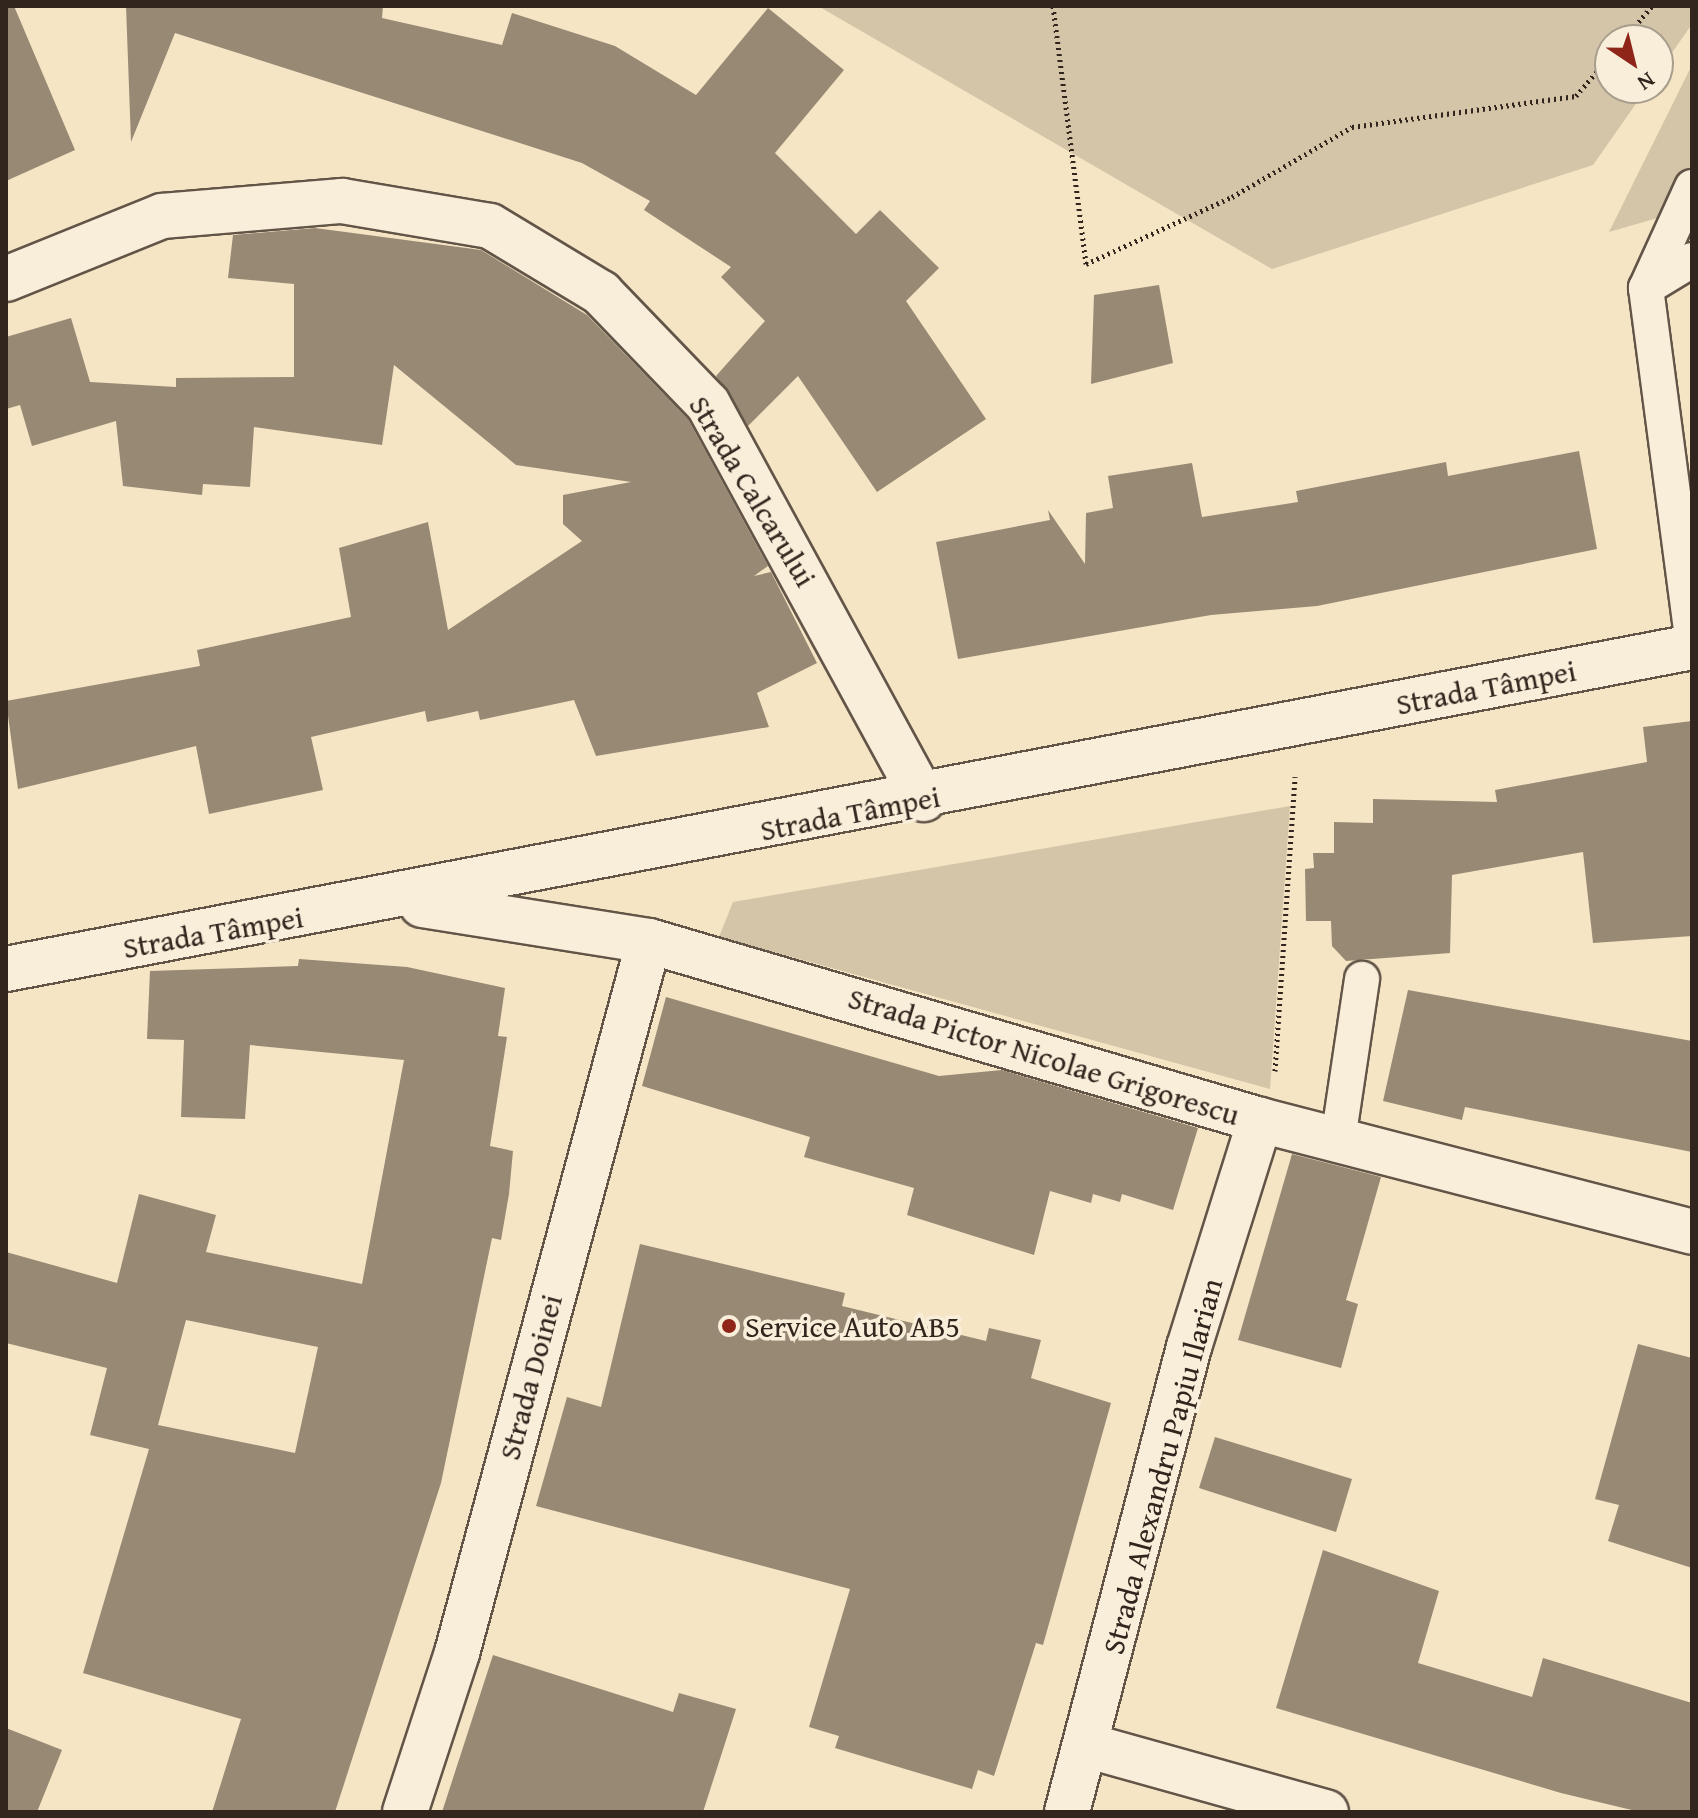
<!DOCTYPE html>
<meta charset="utf-8">
<style>
body{margin:0}
#map{position:relative;width:1698px;height:1818px;overflow:hidden;background:#f5e5c4;font-family:"Gentium Book Plus",serif}
div>[style]{position:absolute}
.green>*{inset:0;background:#d4c4a8}
.building>*{inset:0;background:#978974}
.path>*{height:5px;margin-top:-2.5px;transform-origin:0;background:repeating-linear-gradient(90deg,#31251e 0 2px,transparent 0 6px)}
.roads{filter:drop-shadow(2px 0 #625548) drop-shadow(-2px 0 #625548) drop-shadow(0 2px #625548) drop-shadow(0 -2px #625548)}
.lane>*{height:34px;margin:-17px;padding:0 17px;transform-origin:17px;border-radius:17px;background:#f8eed9}
.street>*{height:44px;margin:-22px;padding:0 22px;transform-origin:22px;border-radius:22px;background:#f8eed9}
.dots>*{width:22px;height:22px;translate:-50% -50%;box-sizing:border-box;border:4px solid #f8eed9;border-radius:50%}
span{translate:-50% -50%;white-space:nowrap;text-align:center;line-height:1.15;-webkit-text-stroke:7px #f8eed9;paint-order:stroke}
.street-label{font-size:30px;color:#31251e}
.poi-label{font-size:30px;color:#31251e}
.left{translate:0 -50%;text-align:left}
.frame{position:absolute;inset:0;border:8px solid #31251e;pointer-events:none}
.north{position:absolute;left:1594px;top:24px;width:80px;height:80px;box-sizing:border-box;background:#f8eed9;border:2px solid #a89e8e;border-radius:50%;rotate:145deg;font-size:22px;font-weight:700;line-height:32px;text-align:center;color:#31251e}
.north::after{content:'';display:block;margin:auto;width:28px;height:36px;background:#8f2418;clip-path:polygon(50% 0,100% 100%,50% 72%,0 100%)}
</style>
<div id="map">
<div class="green">
<div style="clip-path:polygon(818px 6px,1692px 6px,1692px 24px,1658px 73px,1658px 40px,1610px 40px,1610px 88px,1647px 88px,1593px 165px,1272px 269px)"></div>
<div style="clip-path:polygon(1692px 65px,1692px 208px,1609px 232px)"></div>
<div style="clip-path:polygon(1290px 806px,1270px 1089px,719px 937px,733px 902px)"></div>
</div>
<div class="building">
<div style="clip-path:polygon(6px 6px,14px 6px,75px 150px,6px 181px)"></div>
<div style="clip-path:polygon(126px 6px,383px 6px,382px 18px,502px 45px,512px 13px,615px 46px,696px 95px,768px 8px,844px 70px,775px 153px,856px 234px,880px 210px,939px 268px,906px 301px,986px 419px,877px 492px,798px 376px,748px 426px,716px 376px,765px 321px,721px 277px,731px 267px,644px 210px,650px 201px,582px 163px,175px 33px,131px 142px)"></div>
<div style="clip-path:polygon(315px 228px,481px 250px,587px 315px,688px 419px,768px 566px,754px 576px,771px 572px,817px 663px,757px 693px,769px 727px,596px 756px,574px 700px,480px 720px,478px 711px,427px 722px,425px 711px,311px 737px,323px 790px,209px 814px,196px 746px,18px 789px,6px 701px,200px 666px,197px 650px,351px 617px,339px 548px,428px 522px,448px 630px,582px 541px,563px 524px,563px 495px,631px 482px,516px 465px,394px 365px,382px 445px,254px 427px,250px 487px,203px 484px,202px 495px,123px 486px,116px 421px,32px 446px,20px 405px,6px 409px,6px 337px,71px 318px,90px 382px,176px 387px,176px 378px,294px 377px,294px 284px,228px 278px,233px 235px)"></div>
<div style="clip-path:polygon(1159px 285px,1173px 363px,1091px 384px,1094px 295px)"></div>
<div style="clip-path:polygon(1579px 451px,1597px 549px,1317px 606px,1211px 615px,958px 659px,936px 542px,1050px 520px,1048px 510px,1085px 564px,1086px 513px,1113px 508px,1108px 476px,1192px 463px,1202px 517px,1298px 502px,1296px 491px,1446px 462px,1448px 476px)"></div>
<div style="clip-path:polygon(1692px 721px,1692px 936px,1593px 943px,1583px 852px,1452px 875px,1450px 953px,1346px 961px,1332px 946px,1331px 921px,1306px 921px,1305px 869px,1314px 868px,1313px 853px,1334px 853px,1334px 822px,1373px 823px,1373px 799px,1497px 802px,1495px 790px,1647px 762px,1643px 727px)"></div>
<div style="clip-path:polygon(evenodd,299px 959px,407px 967px,505px 988px,498px 1036px,507px 1037px,490px 1146px,513px 1151px,509px 1194px,501px 1240px,492px 1238px,441px 1483px,335px 1812px,212px 1812px,241px 1719px,83px 1673px,149px 1449px,90px 1435px,107px 1368px,6px 1343px,6px 1252px,117px 1283px,139px 1194px,216px 1215px,206px 1252px,362px 1284px,404px 1060px,250px 1045px,245px 1119px,181px 1117px,184px 1040px,147px 1039px,150px 971px,298px 966px,299px 959px,186px 1320px,318px 1347px,295px 1453px,158px 1425px,186px 1320px)"></div>
<div style="clip-path:polygon(1408px 990px,1692px 1041px,1692px 1152px,1465px 1107px,1462px 1120px,1383px 1101px)"></div>
<div style="clip-path:polygon(666px 997px,939px 1076px,1002px 1070px,1198px 1128px,1173px 1210px,1122px 1194px,1120px 1202px,1093px 1194px,1091px 1203px,1050px 1191px,1034px 1255px,907px 1215px,914px 1188px,804px 1157px,810px 1137px,642px 1086px)"></div>
<div style="clip-path:polygon(1292px 1154px,1381px 1177px,1346px 1300px,1358px 1304px,1341px 1368px,1238px 1340px)"></div>
<div style="clip-path:polygon(640px 1244px,845px 1293px,842px 1306px,986px 1341px,989px 1328px,1041px 1340px,1031px 1378px,1111px 1403px,1043px 1645px,1036px 1643px,994px 1776px,978px 1770px,972px 1789px,835px 1748px,839px 1736px,809px 1727px,850px 1589px,536px 1506px,567px 1397px,601px 1407px)"></div>
<div style="clip-path:polygon(1638px 1344px,1692px 1358px,1692px 1568px,1608px 1541px,1619px 1505px,1595px 1499px)"></div>
<div style="clip-path:polygon(1215px 1437px,1352px 1479px,1336px 1532px,1199px 1488px)"></div>
<div style="clip-path:polygon(1323px 1550px,1439px 1591px,1418px 1663px,1532px 1697px,1543px 1658px,1692px 1703px,1692px 1812px,1640px 1812px,1561px 1793px,1276px 1708px)"></div>
<div style="clip-path:polygon(493px 1655px,673px 1712px,679px 1693px,736px 1709px,703px 1812px,442px 1812px)"></div>
<div style="clip-path:polygon(6px 1728px,62px 1750px,37px 1812px,6px 1812px)"></div>
</div>
<div class="path">
<div style="left:1053px;top:6px;width:260px;rotate:82.7deg"></div>
<div style="left:1086px;top:264px;width:161px;rotate:-24.7deg"></div>
<div style="left:1232px;top:197px;width:139px;rotate:-30.3deg"></div>
<div style="left:1352px;top:127px;width:226px;rotate:-7.9deg"></div>
<div style="left:1576px;top:96px;width:52px;rotate:-49.6deg"></div>
<div style="left:1623px;top:40px;width:45px;rotate:-49.5deg"></div>
<div style="left:1275px;top:1071px;width:295px;rotate:-86.1deg"></div>
</div>
<div class="roads">
<div class="lane">
<div style="left:1692px;top:260px;width:54px;rotate:148.7deg"></div>
<div style="left:1646px;top:288px;width:352px;rotate:82.5deg"></div>
<div style="left:1646px;top:288px;width:111px;rotate:-65.5deg"></div>
<div style="left:1338px;top:1140px;width:163px;rotate:-81.5deg"></div>
</div>
<div class="street">
<div style="left:6px;top:279px;width:168px;rotate:-22deg"></div>
<div style="left:162px;top:216px;width:181px;rotate:-4.8deg"></div>
<div style="left:342px;top:201px;width:150px;rotate:9.6deg"></div>
<div style="left:490px;top:226px;width:130px;rotate:31.1deg"></div>
<div style="left:601px;top:293px;width:154px;rotate:46.1deg"></div>
<div style="left:708px;top:404px;width:450px;rotate:61.4deg"></div>
<div style="left:422px;top:905px;width:230px;rotate:9deg"></div>
<div style="left:649px;top:941px;width:637px;rotate:16.33deg"></div>
<div style="left:1260px;top:1120px;width:446px;rotate:14.5deg"></div>
<div style="left:6px;top:969px;width:1716px;rotate:-10.81deg"></div>
<div style="left:1089px;top:1746px;width:246px;rotate:15.6deg"></div>
<div style="left:405px;top:1812px;width:167px;rotate:-71.9deg"></div>
<div style="left:457px;top:1653px;width:737px;rotate:-74.91deg"></div>
<div style="left:1067px;top:1812px;width:481px;rotate:-75.3deg"></div>
<div style="left:1189px;top:1347px;width:238px;rotate:-72.6deg"></div>
</div>
</div>
<div class="dots">
<div style="left:729px;top:1326px;background:#8f2418"></div>
</div>
<div class="street-label">
<span style="left:753px;top:491px;rotate:59deg">Strada Calcarului</span>
<span style="left:1486px;top:687px;rotate:-11deg">Strada Tâmpei</span>
<span style="left:850px;top:813px;rotate:-11deg">Strada Tâmpei</span>
<span style="left:213px;top:932px;rotate:-10deg">Strada Tâmpei</span>
<span style="left:1044px;top:1056px;rotate:17deg">Strada Pictor Nicolae Grigorescu</span>
<span style="left:530px;top:1377px;rotate:-75deg">Strada Doinei</span>
<span style="left:1162px;top:1466px;rotate:-75deg">Strada Alexandru Papiu Ilarian</span>
</div>
<div class="poi-label">
<span class="left" style="left:745px;top:1326px">Service Auto AB5</span>
</div>
<div class="frame"></div>
<div class="north">N</div>
</div>
